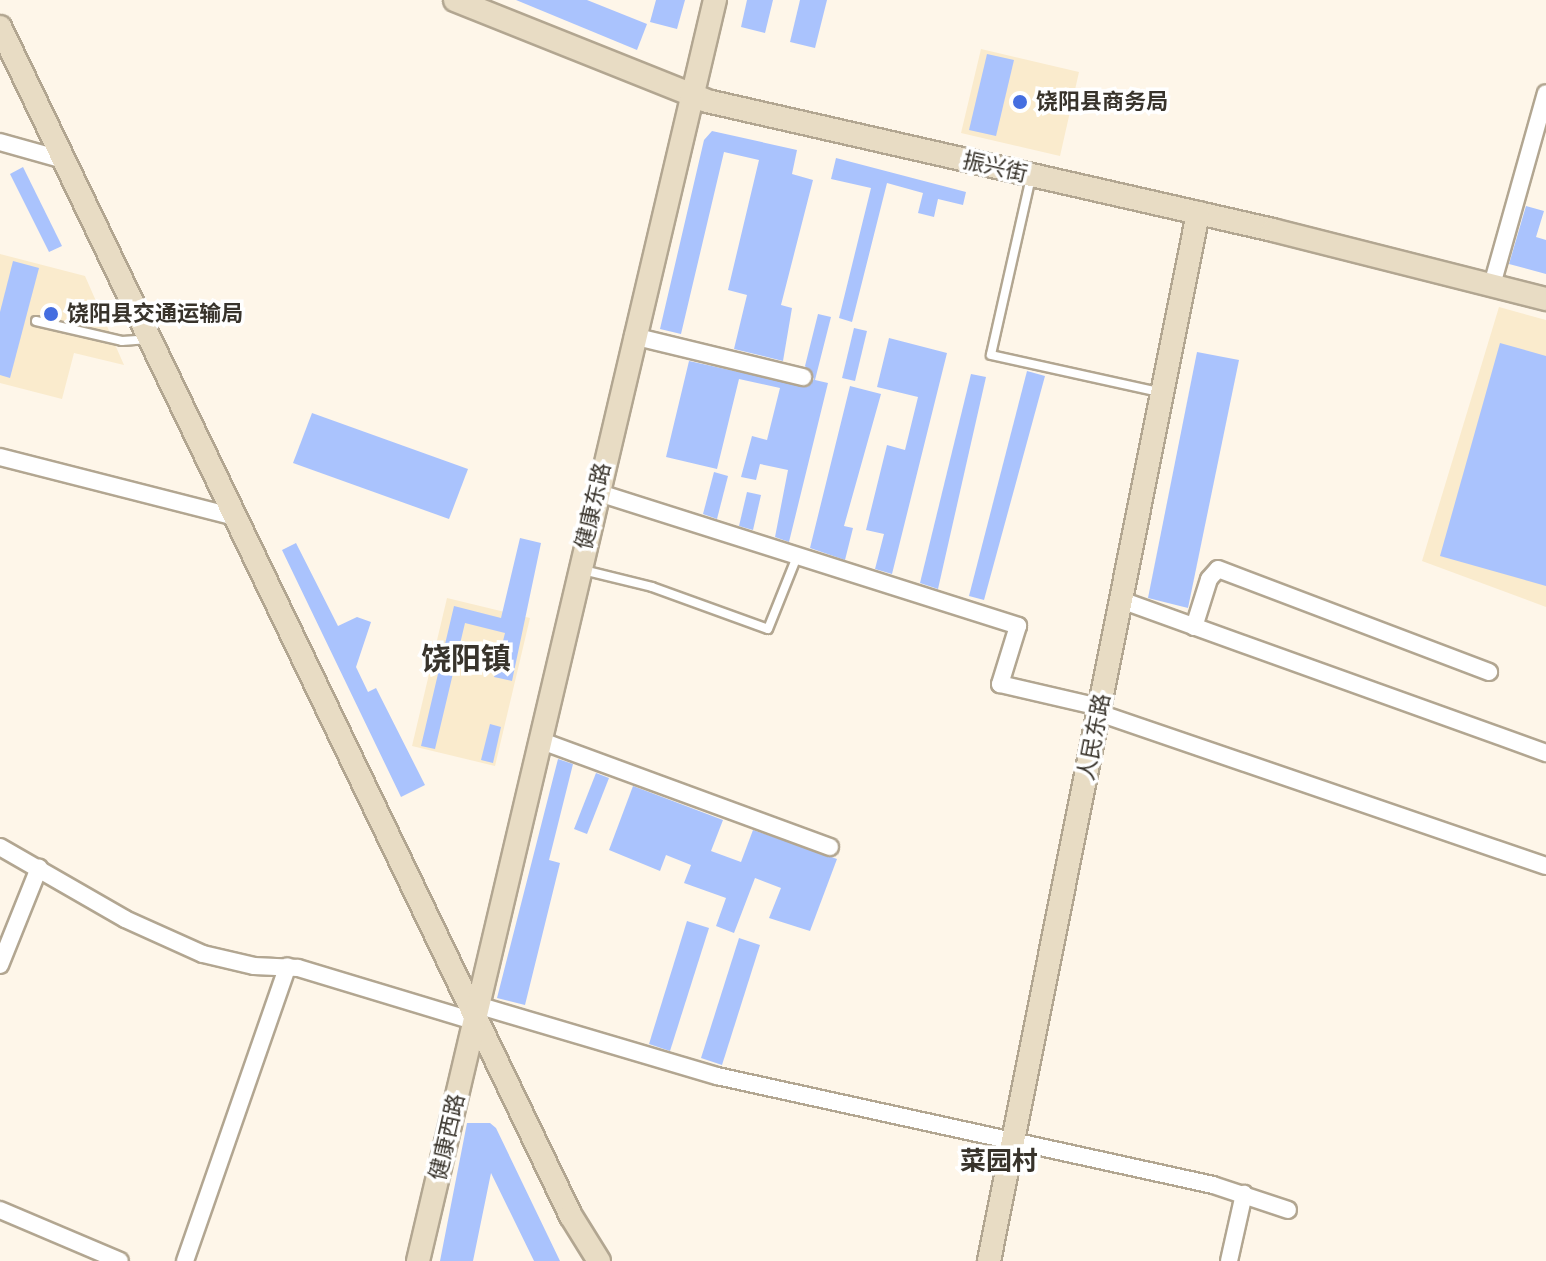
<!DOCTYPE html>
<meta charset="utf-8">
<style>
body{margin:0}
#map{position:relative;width:1546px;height:1261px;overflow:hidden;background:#fef6e9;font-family:Quicksand,"Noto Sans SC",sans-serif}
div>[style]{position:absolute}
.built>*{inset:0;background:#faebcd}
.building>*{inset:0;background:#aac3fd}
.roads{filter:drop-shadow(2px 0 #b2a691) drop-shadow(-2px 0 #b2a691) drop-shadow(0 2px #b2a691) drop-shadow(0 -2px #b2a691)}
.lane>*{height:8px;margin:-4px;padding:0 4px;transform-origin:4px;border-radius:4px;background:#fff}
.street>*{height:16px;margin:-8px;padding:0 8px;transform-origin:8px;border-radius:8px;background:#fff}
.secondary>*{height:22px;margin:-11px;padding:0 11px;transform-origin:11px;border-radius:11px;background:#e8dcc4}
.dots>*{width:22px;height:22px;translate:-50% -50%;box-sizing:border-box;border:4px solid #fff;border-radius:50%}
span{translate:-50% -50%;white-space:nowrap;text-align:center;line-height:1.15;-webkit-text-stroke:7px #fff;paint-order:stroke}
.poi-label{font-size:22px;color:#38332b;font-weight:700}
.left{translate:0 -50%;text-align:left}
.street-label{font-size:22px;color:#38332b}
.quarter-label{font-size:26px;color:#38332b;font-weight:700}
.district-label{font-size:30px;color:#38332b;font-weight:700}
</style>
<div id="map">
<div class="built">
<div style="clip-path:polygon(981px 49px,1079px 72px,1060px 156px,961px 133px)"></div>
<div style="clip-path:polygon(0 254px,85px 276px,124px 365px,74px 353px,62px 399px,0 383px)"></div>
<div style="clip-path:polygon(1499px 307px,1546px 320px,1546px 607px,1422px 561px)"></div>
<div style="clip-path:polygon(447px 598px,530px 618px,495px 766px,412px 746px)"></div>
</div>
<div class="building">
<div style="clip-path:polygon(516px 0,587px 0,647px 24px,637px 50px)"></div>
<div style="clip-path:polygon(656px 0,685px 0,677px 29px,650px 22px)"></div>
<div style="clip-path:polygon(747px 0,773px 0,765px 33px,741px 27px)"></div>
<div style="clip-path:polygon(800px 0,827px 0,815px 48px,790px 42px)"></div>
<div style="clip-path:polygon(987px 54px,1014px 60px,996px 136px,969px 130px)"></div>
<div style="clip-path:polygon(712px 131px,797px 150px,792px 174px,813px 180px,781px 305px,792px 308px,783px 361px,734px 349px,747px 295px,728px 290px,759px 160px,724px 152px,681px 334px,660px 329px,704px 140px)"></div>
<div style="clip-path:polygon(836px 158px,966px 192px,963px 205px,938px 199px,934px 217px,918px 213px,923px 193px,887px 183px,852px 322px,839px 318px,871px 188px,831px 179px)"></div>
<div style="clip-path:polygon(23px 167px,62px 246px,49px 252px,10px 174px)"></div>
<div style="clip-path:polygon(1526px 206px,1544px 211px,1536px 237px,1546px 240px,1546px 274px,1509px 264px)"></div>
<div style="clip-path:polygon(13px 261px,39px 268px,10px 378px,0 375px,0 312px)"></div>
<div style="clip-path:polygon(818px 314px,831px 317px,815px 380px,828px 383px,789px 542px,775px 537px,788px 470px,760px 464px,756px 480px,741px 477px,752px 436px,767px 440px,780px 388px,739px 379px,717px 469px,666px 457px,689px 361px,807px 387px,814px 379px,805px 366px)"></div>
<div style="clip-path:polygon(854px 328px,867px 331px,855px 381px,842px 378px)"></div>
<div style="clip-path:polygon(889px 338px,947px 353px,892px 574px,875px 569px,884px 534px,866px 530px,887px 445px,905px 450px,918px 397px,877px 387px)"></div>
<div style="clip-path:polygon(1500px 343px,1546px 356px,1546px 586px,1440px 556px)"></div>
<div style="clip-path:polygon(1197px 352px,1239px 360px,1188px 608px,1148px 598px)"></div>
<div style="clip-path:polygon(1027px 371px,1045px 376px,984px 600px,969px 596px)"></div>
<div style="clip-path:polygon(971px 374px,986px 377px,938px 589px,920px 583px)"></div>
<div style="clip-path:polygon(850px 386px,881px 394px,844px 526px,853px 528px,845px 560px,810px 548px)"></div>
<div style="clip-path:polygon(312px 413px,468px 469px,449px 519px,293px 463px)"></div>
<div style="clip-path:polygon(714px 472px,728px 476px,717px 519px,703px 514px)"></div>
<div style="clip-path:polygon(747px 492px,761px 495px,753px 530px,739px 526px)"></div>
<div style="clip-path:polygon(520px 538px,541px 543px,512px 681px,494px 677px,505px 633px,465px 623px,435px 749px,421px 746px,454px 606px,501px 618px)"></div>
<div style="clip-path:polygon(296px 543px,338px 626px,357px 617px,371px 622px,356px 667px,368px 692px,376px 688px,425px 785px,401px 797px,282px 550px)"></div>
<div style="clip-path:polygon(490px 724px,501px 727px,493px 763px,481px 760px)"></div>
<div style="clip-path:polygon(558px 759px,573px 764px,549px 860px,560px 863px,525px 1005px,497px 998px)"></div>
<div style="clip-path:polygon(596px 773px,609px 778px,587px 834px,574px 829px)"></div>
<div style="clip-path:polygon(633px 786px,723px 820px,711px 851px,741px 862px,753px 830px,837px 859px,810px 931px,769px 918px,781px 888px,755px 878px,734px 933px,716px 926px,726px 898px,684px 883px,691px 865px,666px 855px,660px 871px,609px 850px)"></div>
<div style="clip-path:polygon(687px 921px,709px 928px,670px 1051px,649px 1044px)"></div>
<div style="clip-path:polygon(739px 938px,760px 945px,722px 1065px,701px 1058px)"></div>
<div style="clip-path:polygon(467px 1123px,490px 1123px,496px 1128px,560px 1261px,534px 1261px,491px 1173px,473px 1261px,440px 1261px)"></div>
</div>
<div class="roads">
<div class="lane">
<div style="left:1031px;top:177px;width:182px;rotate:102.7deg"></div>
<div style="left:991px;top:355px;width:172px;rotate:12.4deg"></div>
<div style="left:36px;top:321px;width:88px;rotate:13.1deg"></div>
<div style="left:122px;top:341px;width:27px;rotate:-4deg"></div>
<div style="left:583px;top:570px;width:71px;rotate:13.8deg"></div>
<div style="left:652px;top:587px;width:123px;rotate:19.9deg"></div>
<div style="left:768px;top:629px;width:75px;rotate:-68.2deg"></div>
</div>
<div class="street">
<div style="left:0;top:142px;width:66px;rotate:15.7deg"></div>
<div style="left:1492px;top:285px;width:199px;rotate:-74.3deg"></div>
<div style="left:633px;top:336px;width:175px;rotate:13.6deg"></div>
<div style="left:0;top:457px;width:244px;rotate:14.3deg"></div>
<div style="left:596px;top:492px;width:443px;rotate:17.6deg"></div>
<div style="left:1018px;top:626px;width:61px;rotate:107.2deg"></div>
<div style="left:1000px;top:684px;width:103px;rotate:13deg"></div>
<div style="left:1121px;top:600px;width:452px;rotate:19.8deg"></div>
<div style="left:1194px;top:627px;width:50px;rotate:-72.6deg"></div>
<div style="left:1209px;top:579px;width:13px;rotate:-48deg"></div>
<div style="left:1218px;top:569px;width:290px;rotate:20.8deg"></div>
<div style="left:1099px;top:713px;width:472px;rotate:18.9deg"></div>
<div style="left:539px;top:740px;width:310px;rotate:20.2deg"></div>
<div style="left:0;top:847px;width:144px;rotate:29.9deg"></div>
<div style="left:125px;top:919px;width:85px;rotate:24.2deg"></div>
<div style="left:203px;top:954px;width:52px;rotate:13.2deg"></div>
<div style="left:254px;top:966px;width:44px;rotate:2.6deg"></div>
<div style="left:298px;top:968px;width:184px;rotate:16.8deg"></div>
<div style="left:0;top:965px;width:105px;rotate:-68.1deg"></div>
<div style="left:477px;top:1005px;width:250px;rotate:16.5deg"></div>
<div style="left:717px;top:1076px;width:508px;rotate:12.39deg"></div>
<div style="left:1213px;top:1185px;width:79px;rotate:18.4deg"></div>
<div style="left:0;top:1210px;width:130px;rotate:23deg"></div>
<div style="left:185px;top:1261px;width:312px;rotate:-70.8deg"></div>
<div style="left:1229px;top:1261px;width:69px;rotate:-77.4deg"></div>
</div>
<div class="secondary">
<div style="left:455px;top:0;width:271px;rotate:21.8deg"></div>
<div style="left:707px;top:101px;width:581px;rotate:12.84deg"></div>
<div style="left:1273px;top:230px;width:282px;rotate:14.2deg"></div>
<div style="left:0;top:27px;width:1319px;rotate:64.35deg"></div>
<div style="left:571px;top:1216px;width:53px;rotate:58.1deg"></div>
<div style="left:418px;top:1261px;width:1296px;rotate:-76.75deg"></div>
<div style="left:989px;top:1261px;width:1069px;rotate:-78.72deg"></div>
</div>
</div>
<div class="dots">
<div style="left:1020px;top:102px;background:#456ee0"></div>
<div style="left:51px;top:314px;background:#456ee0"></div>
</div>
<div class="poi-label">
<span class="left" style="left:1036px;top:102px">饶阳县商务局</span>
<span class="left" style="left:67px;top:314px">饶阳县交通运输局</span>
</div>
<div class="street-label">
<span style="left:995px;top:167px;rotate:13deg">振兴街</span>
<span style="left:593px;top:506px;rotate:-77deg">健康东路</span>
<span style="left:1094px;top:737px;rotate:-79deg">人民东路</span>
<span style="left:447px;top:1137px;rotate:-77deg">健康西路</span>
</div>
<div class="quarter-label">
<span style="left:999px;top:1161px">菜园村</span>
</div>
<div class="district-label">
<span style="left:466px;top:658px">饶阳镇</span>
</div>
</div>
